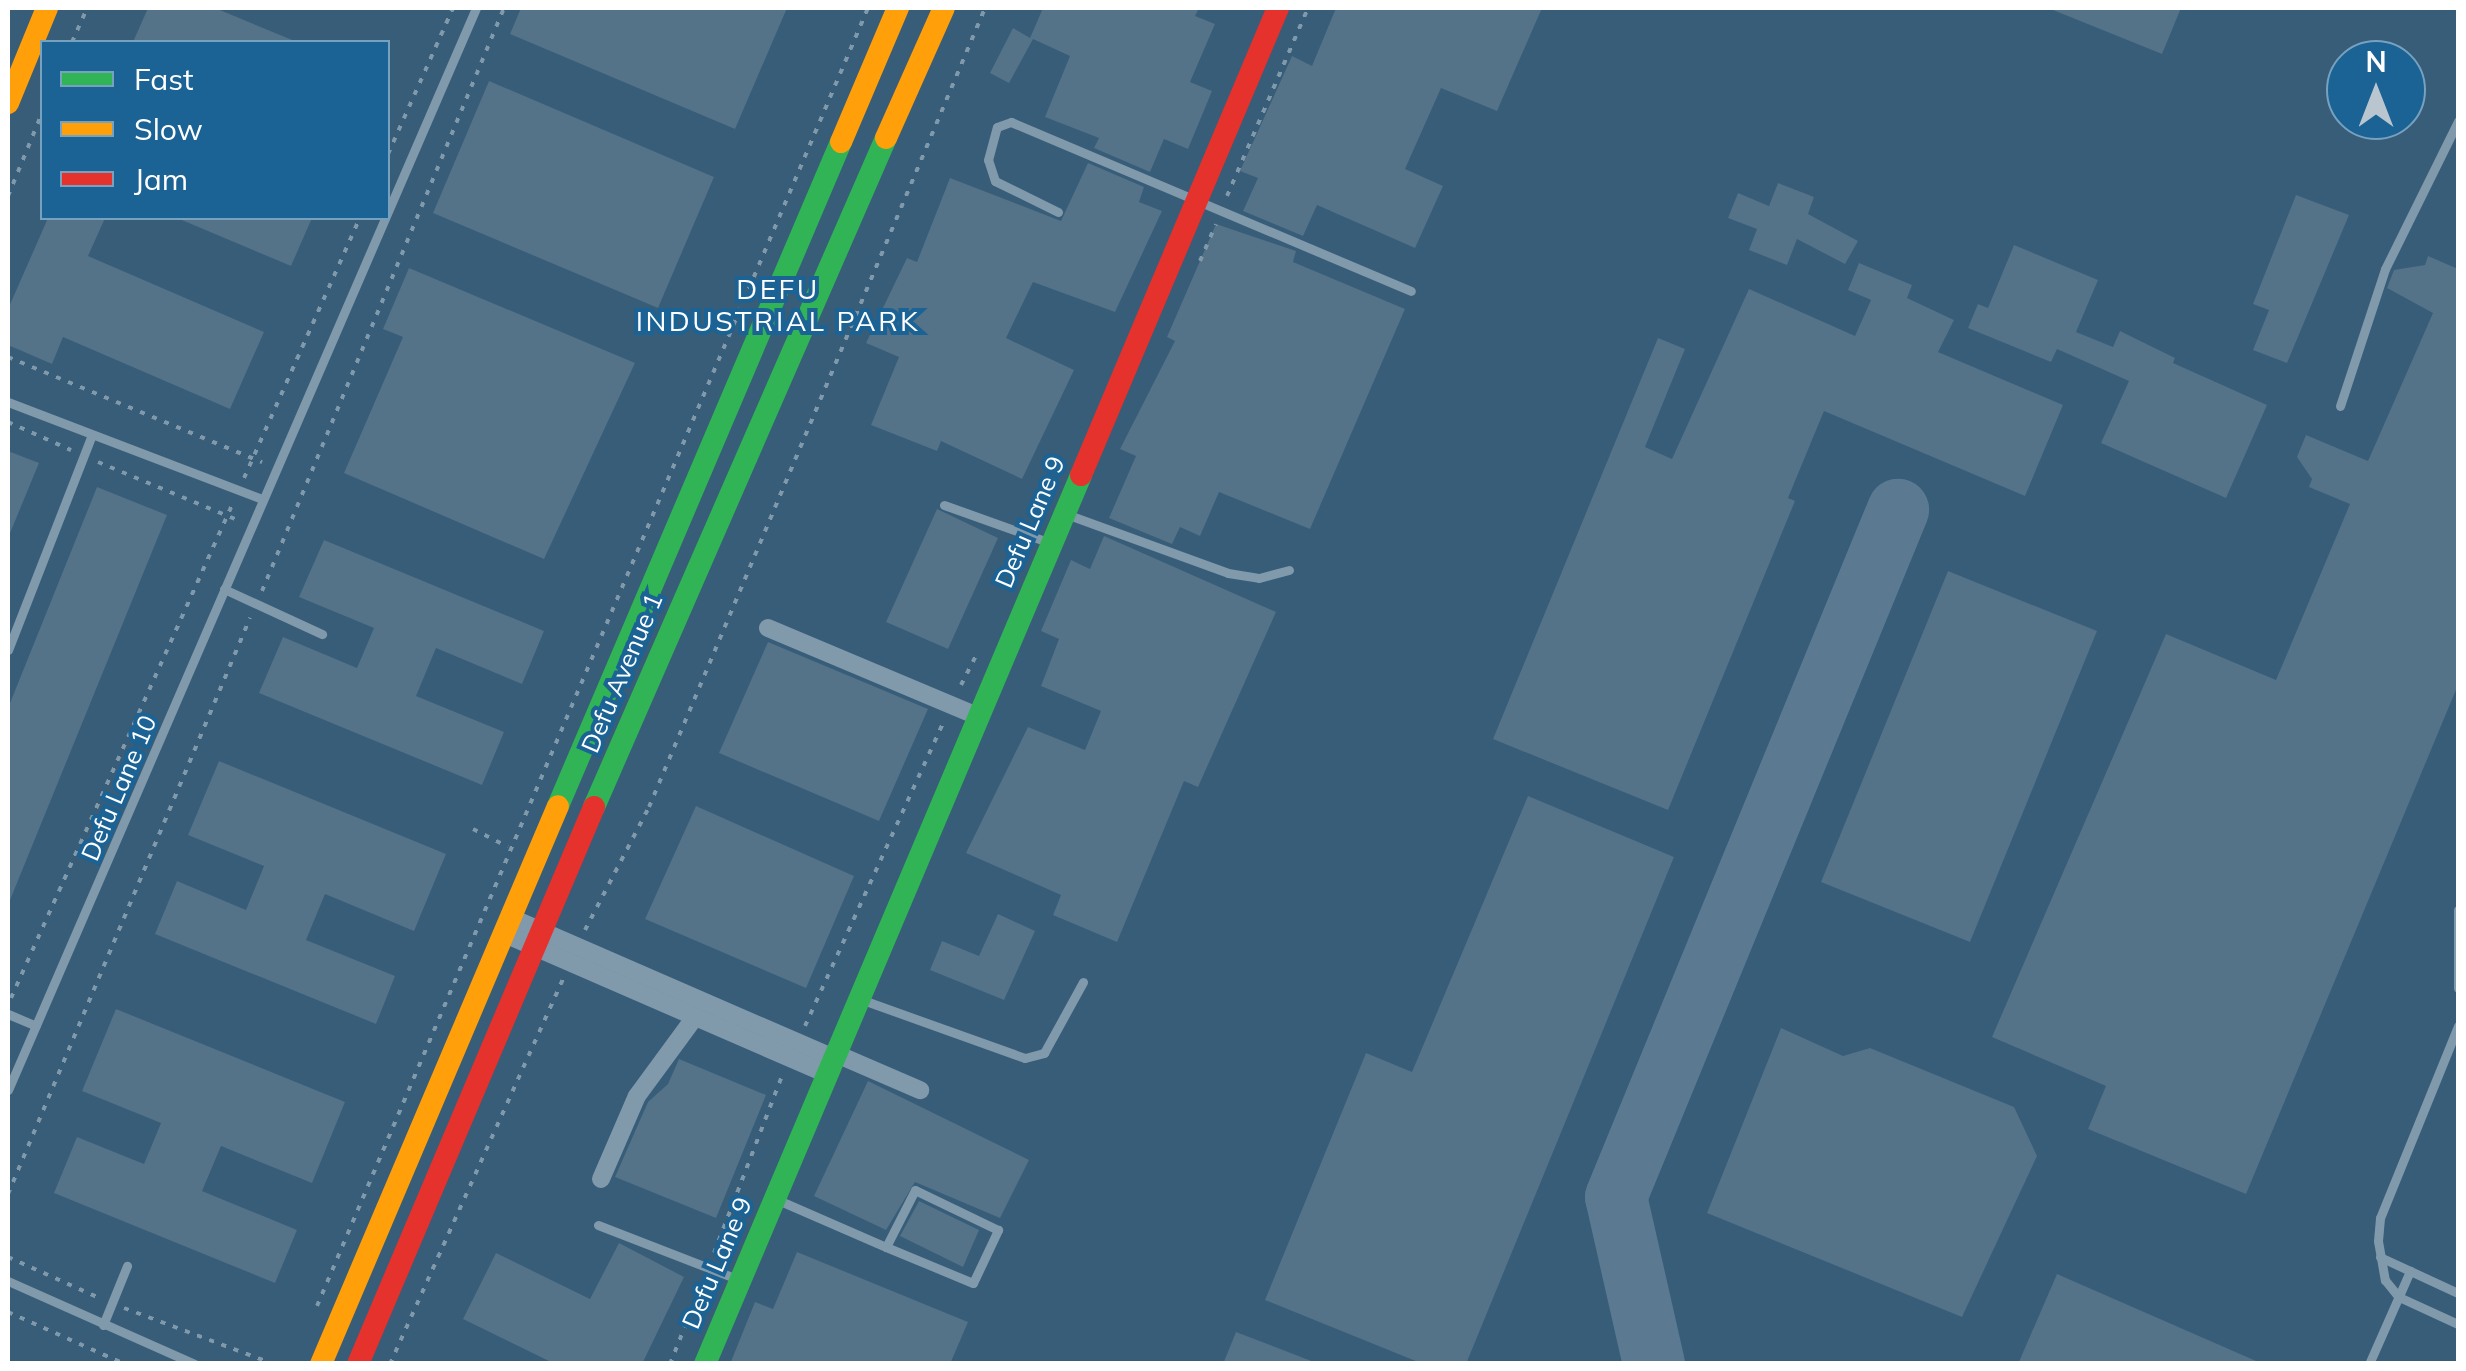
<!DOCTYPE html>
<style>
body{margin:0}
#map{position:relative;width:2466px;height:1371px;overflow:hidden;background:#375d79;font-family:Mulish,sans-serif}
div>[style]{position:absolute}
.taxiway>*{height:62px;margin:-31px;padding:0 31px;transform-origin:31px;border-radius:31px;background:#5b7a92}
.building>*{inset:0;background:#547288}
.path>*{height:4px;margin-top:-2px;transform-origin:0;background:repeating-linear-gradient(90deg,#8099ab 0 5px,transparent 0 13px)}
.lane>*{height:9px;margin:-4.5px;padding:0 4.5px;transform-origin:4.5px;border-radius:4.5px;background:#8099ab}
.street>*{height:18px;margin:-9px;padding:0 9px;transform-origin:9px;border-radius:9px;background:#8099ab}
.fast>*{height:22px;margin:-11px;padding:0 11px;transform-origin:11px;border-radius:11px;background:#30b455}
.slow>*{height:22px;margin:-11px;padding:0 11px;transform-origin:11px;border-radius:11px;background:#ff9f0a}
.jam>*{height:22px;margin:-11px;padding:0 11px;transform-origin:11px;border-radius:11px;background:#e5322d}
span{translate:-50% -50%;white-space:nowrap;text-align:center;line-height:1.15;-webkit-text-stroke:8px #1b6295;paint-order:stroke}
.street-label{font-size:25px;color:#fff}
.neighbourhood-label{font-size:28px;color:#fff;letter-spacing:2.5px}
.frame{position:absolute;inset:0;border:10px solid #fff;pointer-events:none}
.legend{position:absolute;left:40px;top:40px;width:350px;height:180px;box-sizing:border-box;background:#1b6295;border:2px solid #76a1bf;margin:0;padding:12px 18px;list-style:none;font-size:30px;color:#fff}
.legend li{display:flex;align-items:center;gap:20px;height:50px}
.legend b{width:50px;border:2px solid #76a1bf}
.north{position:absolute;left:2326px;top:40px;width:100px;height:100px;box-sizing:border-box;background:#1b6295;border:2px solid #76a1bf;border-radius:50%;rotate:0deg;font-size:28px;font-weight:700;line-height:40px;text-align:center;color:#fff}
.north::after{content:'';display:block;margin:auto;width:35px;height:45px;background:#b9c6d0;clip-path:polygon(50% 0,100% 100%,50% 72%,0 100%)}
</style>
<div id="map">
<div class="taxiway">
<div style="left:1654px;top:1364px;width:171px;rotate:-102.8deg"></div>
<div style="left:1616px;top:1197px;width:743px;rotate:-67.68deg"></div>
</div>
<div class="building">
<div style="clip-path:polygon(148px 8px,215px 8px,297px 42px,133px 42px)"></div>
<div style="clip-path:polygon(521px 8px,787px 8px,735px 129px,510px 34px)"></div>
<div style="clip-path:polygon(1043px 8px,1199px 8px,1195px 16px,1215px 24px,1190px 82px,1212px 91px,1188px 149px,1164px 139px,1150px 172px,1094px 148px,1099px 138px,1045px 117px,1070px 56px,1033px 39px,1009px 83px,990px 73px,1013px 28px,1030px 38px)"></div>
<div style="clip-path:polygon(1336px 8px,1542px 8px,1497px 111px,1441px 88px,1405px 169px,1443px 186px,1415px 248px,1317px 205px,1303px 236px,1243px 211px,1258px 178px,1240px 171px,1292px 56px,1312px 66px)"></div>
<div style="clip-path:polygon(2048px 8px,2181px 8px,2162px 54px)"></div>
<div style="clip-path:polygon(489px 81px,714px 177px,658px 308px,433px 213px)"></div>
<div style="clip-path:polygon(1088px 163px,1144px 187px,1139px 202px,1162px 211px,1115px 312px,1033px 282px,1006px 338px,1074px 370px,1022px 479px,941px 441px,937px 451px,871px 425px,899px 357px,866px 343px,907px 258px,917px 262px,950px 178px,1061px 221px)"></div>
<div style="clip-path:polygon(1778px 183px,1814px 197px,1808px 214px,1858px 241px,1845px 264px,1797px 239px,1787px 265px,1749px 250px,1757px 229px,1728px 218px,1738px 193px,1769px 206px)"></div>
<div style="clip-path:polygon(2296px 195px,2349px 215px,2287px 363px,2253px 350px,2269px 310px,2253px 304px)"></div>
<div style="clip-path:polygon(48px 218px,105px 218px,88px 256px,264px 332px,230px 409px,63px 337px,52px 364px,8px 345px,8px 309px)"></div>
<div style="clip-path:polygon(177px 218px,312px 218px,291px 266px)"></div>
<div style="clip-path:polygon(1216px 224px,1296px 251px,1293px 262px,1405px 309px,1310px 529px,1219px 492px,1200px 536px,1180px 527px,1172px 544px,1109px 518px,1136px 456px,1120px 449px,1175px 341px,1167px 337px)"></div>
<div style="clip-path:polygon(2014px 245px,2098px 280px,2076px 332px,2113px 347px,2120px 331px,2175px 358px,2173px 363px,2267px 405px,2226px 498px,2101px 443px,2129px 381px,2057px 349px,2051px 362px,1968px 328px,1978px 304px,1988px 308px)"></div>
<div style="clip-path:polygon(2428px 256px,2458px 269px,2458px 685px,2246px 1194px,2088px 1129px,2106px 1086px,1992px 1037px,2166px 634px,2276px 680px,2350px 504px,2309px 487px,2312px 479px,2297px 457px,2306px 435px,2368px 461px,2433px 313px,2387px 288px,2394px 270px,2425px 265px)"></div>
<div style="clip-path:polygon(1859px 263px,1912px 285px,1907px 298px,1954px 320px,1938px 352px,2063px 405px,2025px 496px,1824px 411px,1788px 498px,1795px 501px,1668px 810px,1493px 739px,1658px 338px,1685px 349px,1645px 447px,1672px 459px,1749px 289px,1855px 336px,1871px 300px,1848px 290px)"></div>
<div style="clip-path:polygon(409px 268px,635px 363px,544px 559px,344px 473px,403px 337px,383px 329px)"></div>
<div style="clip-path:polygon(8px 451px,39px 463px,8px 538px)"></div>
<div style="clip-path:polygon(97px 487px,167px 515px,8px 905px,8px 708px)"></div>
<div style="clip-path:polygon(937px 509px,998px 538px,948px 649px,886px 622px)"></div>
<div style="clip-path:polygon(1104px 536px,1276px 612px,1198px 787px,1184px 781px,1117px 942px,1053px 915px,1061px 895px,966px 853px,1028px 727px,1085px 750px,1101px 711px,1041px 686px,1059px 639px,1041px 631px,1071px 560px,1090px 569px)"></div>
<div style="clip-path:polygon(324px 540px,544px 631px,522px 684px,436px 648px,416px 696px,504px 732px,482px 785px,259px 693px,283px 637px,357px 668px,374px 628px,299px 597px)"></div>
<div style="clip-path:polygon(1948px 571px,2097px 631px,1970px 942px,1821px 882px)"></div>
<div style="clip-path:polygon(768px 642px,928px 709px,879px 821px,719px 753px)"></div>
<div style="clip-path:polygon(219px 761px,446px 854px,414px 931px,325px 894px,306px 940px,395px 976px,376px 1024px,155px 934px,177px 881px,246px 910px,264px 866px,188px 835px)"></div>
<div style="clip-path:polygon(1528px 796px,1674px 857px,1466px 1364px,1423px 1364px,1265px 1300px,1366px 1053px,1412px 1072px)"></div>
<div style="clip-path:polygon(696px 806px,854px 876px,806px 988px,645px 919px)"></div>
<div style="clip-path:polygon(998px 914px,1035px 931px,1004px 1000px,930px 970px,942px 941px,979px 956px)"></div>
<div style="clip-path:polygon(116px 1009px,345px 1102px,312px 1183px,221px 1146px,202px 1191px,297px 1230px,275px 1283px,54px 1193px,77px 1137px,144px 1164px,161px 1123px,82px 1091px)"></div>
<div style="clip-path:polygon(1781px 1028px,1843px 1056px,1870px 1048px,2014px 1107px,2037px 1156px,1962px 1317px,1707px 1213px)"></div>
<div style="clip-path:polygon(679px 1059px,766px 1095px,716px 1218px,615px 1177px,648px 1102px,668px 1084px)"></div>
<div style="clip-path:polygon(868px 1081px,1029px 1160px,1000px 1218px,915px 1182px,886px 1230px,814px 1196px)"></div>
<div style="clip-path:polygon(919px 1201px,979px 1230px,963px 1267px,900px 1236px)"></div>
<div style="clip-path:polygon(619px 1243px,684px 1277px,642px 1364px,555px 1364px,463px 1319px,496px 1253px,590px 1299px)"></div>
<div style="clip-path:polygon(797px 1252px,968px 1322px,950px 1364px,730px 1364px,755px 1302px,773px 1309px)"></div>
<div style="clip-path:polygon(2057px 1274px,2263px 1364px,2018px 1364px)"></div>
<div style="clip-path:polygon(1236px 1332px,1314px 1362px,1313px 1364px,1223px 1364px)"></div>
</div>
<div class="path">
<div style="left:72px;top:42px;width:37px;rotate:-66deg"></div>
<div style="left:388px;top:154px;width:160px;rotate:-66deg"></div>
<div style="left:8px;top:196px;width:90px;rotate:-67.7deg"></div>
<div style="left:1227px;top:196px;width:205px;rotate:-66.7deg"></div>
<div style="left:1200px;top:261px;width:40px;rotate:-66.6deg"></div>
<div style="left:8px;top:357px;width:275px;rotate:22.5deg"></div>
<div style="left:8px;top:422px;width:69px;rotate:24deg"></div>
<div style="left:98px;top:462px;width:151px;rotate:22.6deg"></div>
<div style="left:244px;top:478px;width:285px;rotate:-66deg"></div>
<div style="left:262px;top:591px;width:631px;rotate:-67.46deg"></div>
<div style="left:961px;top:685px;width:35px;rotate:-63deg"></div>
<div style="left:473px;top:829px;width:39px;rotate:27deg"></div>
<div style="left:585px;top:930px;width:139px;rotate:-62.5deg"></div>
<div style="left:649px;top:807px;width:867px;rotate:-67.19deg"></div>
<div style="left:11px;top:998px;width:540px;rotate:-65.85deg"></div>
<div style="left:805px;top:1026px;width:335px;rotate:-65.5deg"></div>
<div style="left:8px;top:1194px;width:625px;rotate:-67.21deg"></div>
<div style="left:714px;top:1253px;width:190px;rotate:-69deg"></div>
<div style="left:8px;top:1257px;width:98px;rotate:24.2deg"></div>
<div style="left:317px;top:1306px;width:1410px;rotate:-67deg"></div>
<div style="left:124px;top:1308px;width:160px;rotate:20.5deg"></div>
<div style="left:8px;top:1312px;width:128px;rotate:24deg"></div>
<div style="left:390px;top:1364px;width:422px;rotate:-65.8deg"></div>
<div style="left:670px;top:1364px;width:89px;rotate:-68.3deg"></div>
</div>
<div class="lane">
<div style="left:1058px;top:212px;width:70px;rotate:-153.8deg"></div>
<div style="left:995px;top:181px;width:22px;rotate:-108deg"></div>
<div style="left:988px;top:160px;width:34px;rotate:-75deg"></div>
<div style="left:997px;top:127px;width:15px;rotate:-20deg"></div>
<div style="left:1011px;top:122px;width:434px;rotate:22.9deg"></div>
<div style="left:8px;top:402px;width:272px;rotate:20.9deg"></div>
<div style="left:2340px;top:406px;width:144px;rotate:-71.8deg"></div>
<div style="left:2385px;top:269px;width:165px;rotate:-63.7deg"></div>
<div style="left:944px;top:505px;width:110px;rotate:19.6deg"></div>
<div style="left:1066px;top:514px;width:172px;rotate:20deg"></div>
<div style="left:1228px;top:573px;width:31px;rotate:9deg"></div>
<div style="left:1259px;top:578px;width:31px;rotate:-15deg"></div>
<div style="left:224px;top:589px;width:108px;rotate:24.7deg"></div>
<div style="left:8px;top:650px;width:229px;rotate:-68.7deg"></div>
<div style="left:2458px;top:910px;width:78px;rotate:90deg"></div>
<div style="left:860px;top:999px;width:175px;rotate:19.7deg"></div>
<div style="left:1025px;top:1058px;width:20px;rotate:-15deg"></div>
<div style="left:1044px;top:1053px;width:81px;rotate:-61.2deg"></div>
<div style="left:8px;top:1014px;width:30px;rotate:23deg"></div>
<div style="left:2458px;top:1026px;width:207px;rotate:112.1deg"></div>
<div style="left:2380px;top:1218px;width:23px;rotate:95deg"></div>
<div style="left:2378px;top:1241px;width:40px;rotate:80deg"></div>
<div style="left:2385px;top:1280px;width:22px;rotate:51deg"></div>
<div style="left:2399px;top:1297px;width:65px;rotate:24.6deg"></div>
<div style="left:8px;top:1090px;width:1179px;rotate:-66.61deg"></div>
<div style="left:778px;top:1200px;width:118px;rotate:23.5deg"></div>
<div style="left:886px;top:1247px;width:94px;rotate:22.5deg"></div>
<div style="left:973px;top:1283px;width:59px;rotate:-64.7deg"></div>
<div style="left:998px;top:1230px;width:92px;rotate:-154.3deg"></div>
<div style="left:915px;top:1190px;width:64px;rotate:117deg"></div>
<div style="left:598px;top:1225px;width:149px;rotate:21.2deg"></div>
<div style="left:2380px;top:1257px;width:86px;rotate:24.8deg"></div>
<div style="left:8px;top:1281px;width:204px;rotate:24deg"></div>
<div style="left:103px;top:1325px;width:64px;rotate:-67.9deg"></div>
<div style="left:2369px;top:1364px;width:102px;rotate:-66.2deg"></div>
</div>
<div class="street">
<div style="left:768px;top:628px;width:227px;rotate:22.8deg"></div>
<div style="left:514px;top:919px;width:347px;rotate:23.5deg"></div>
<div style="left:507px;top:935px;width:347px;rotate:23.5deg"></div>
<div style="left:834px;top:1053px;width:94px;rotate:23.3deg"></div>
<div style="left:601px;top:1179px;width:90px;rotate:-66.6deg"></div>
<div style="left:637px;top:1096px;width:98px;rotate:-53.7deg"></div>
</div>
<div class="fast">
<div style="left:558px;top:806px;width:722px;rotate:-66.92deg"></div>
<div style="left:594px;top:807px;width:730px;rotate:-66.42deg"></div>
<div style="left:705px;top:1364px;width:965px;rotate:-67.07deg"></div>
</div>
<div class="slow">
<div style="left:8px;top:103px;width:103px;rotate:-67.7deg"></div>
<div style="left:886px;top:138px;width:142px;rotate:-66deg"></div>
<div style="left:841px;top:142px;width:146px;rotate:-67deg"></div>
<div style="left:321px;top:1364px;width:606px;rotate:-66.99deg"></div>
</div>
<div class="jam">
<div style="left:1081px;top:475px;width:507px;rotate:-67.13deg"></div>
<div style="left:358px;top:1364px;width:605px;rotate:-67.04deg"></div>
</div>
<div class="street-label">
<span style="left:1030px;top:522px;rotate:-67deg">Defu Lane 9</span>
<span style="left:622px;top:673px;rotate:-67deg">Defu Avenue 1</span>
<span style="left:119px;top:788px;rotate:-67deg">Defu Lane 10</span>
<span style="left:717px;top:1263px;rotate:-67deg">Defu Lane 9</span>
</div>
<div class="neighbourhood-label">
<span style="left:778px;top:305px">DEFU<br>INDUSTRIAL PARK</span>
</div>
<div class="frame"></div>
<ul class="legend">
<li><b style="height:12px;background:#30b455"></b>Fast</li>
<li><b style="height:12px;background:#ff9f0a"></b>Slow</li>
<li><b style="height:12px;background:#e5322d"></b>Jam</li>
</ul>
<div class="north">N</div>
</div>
